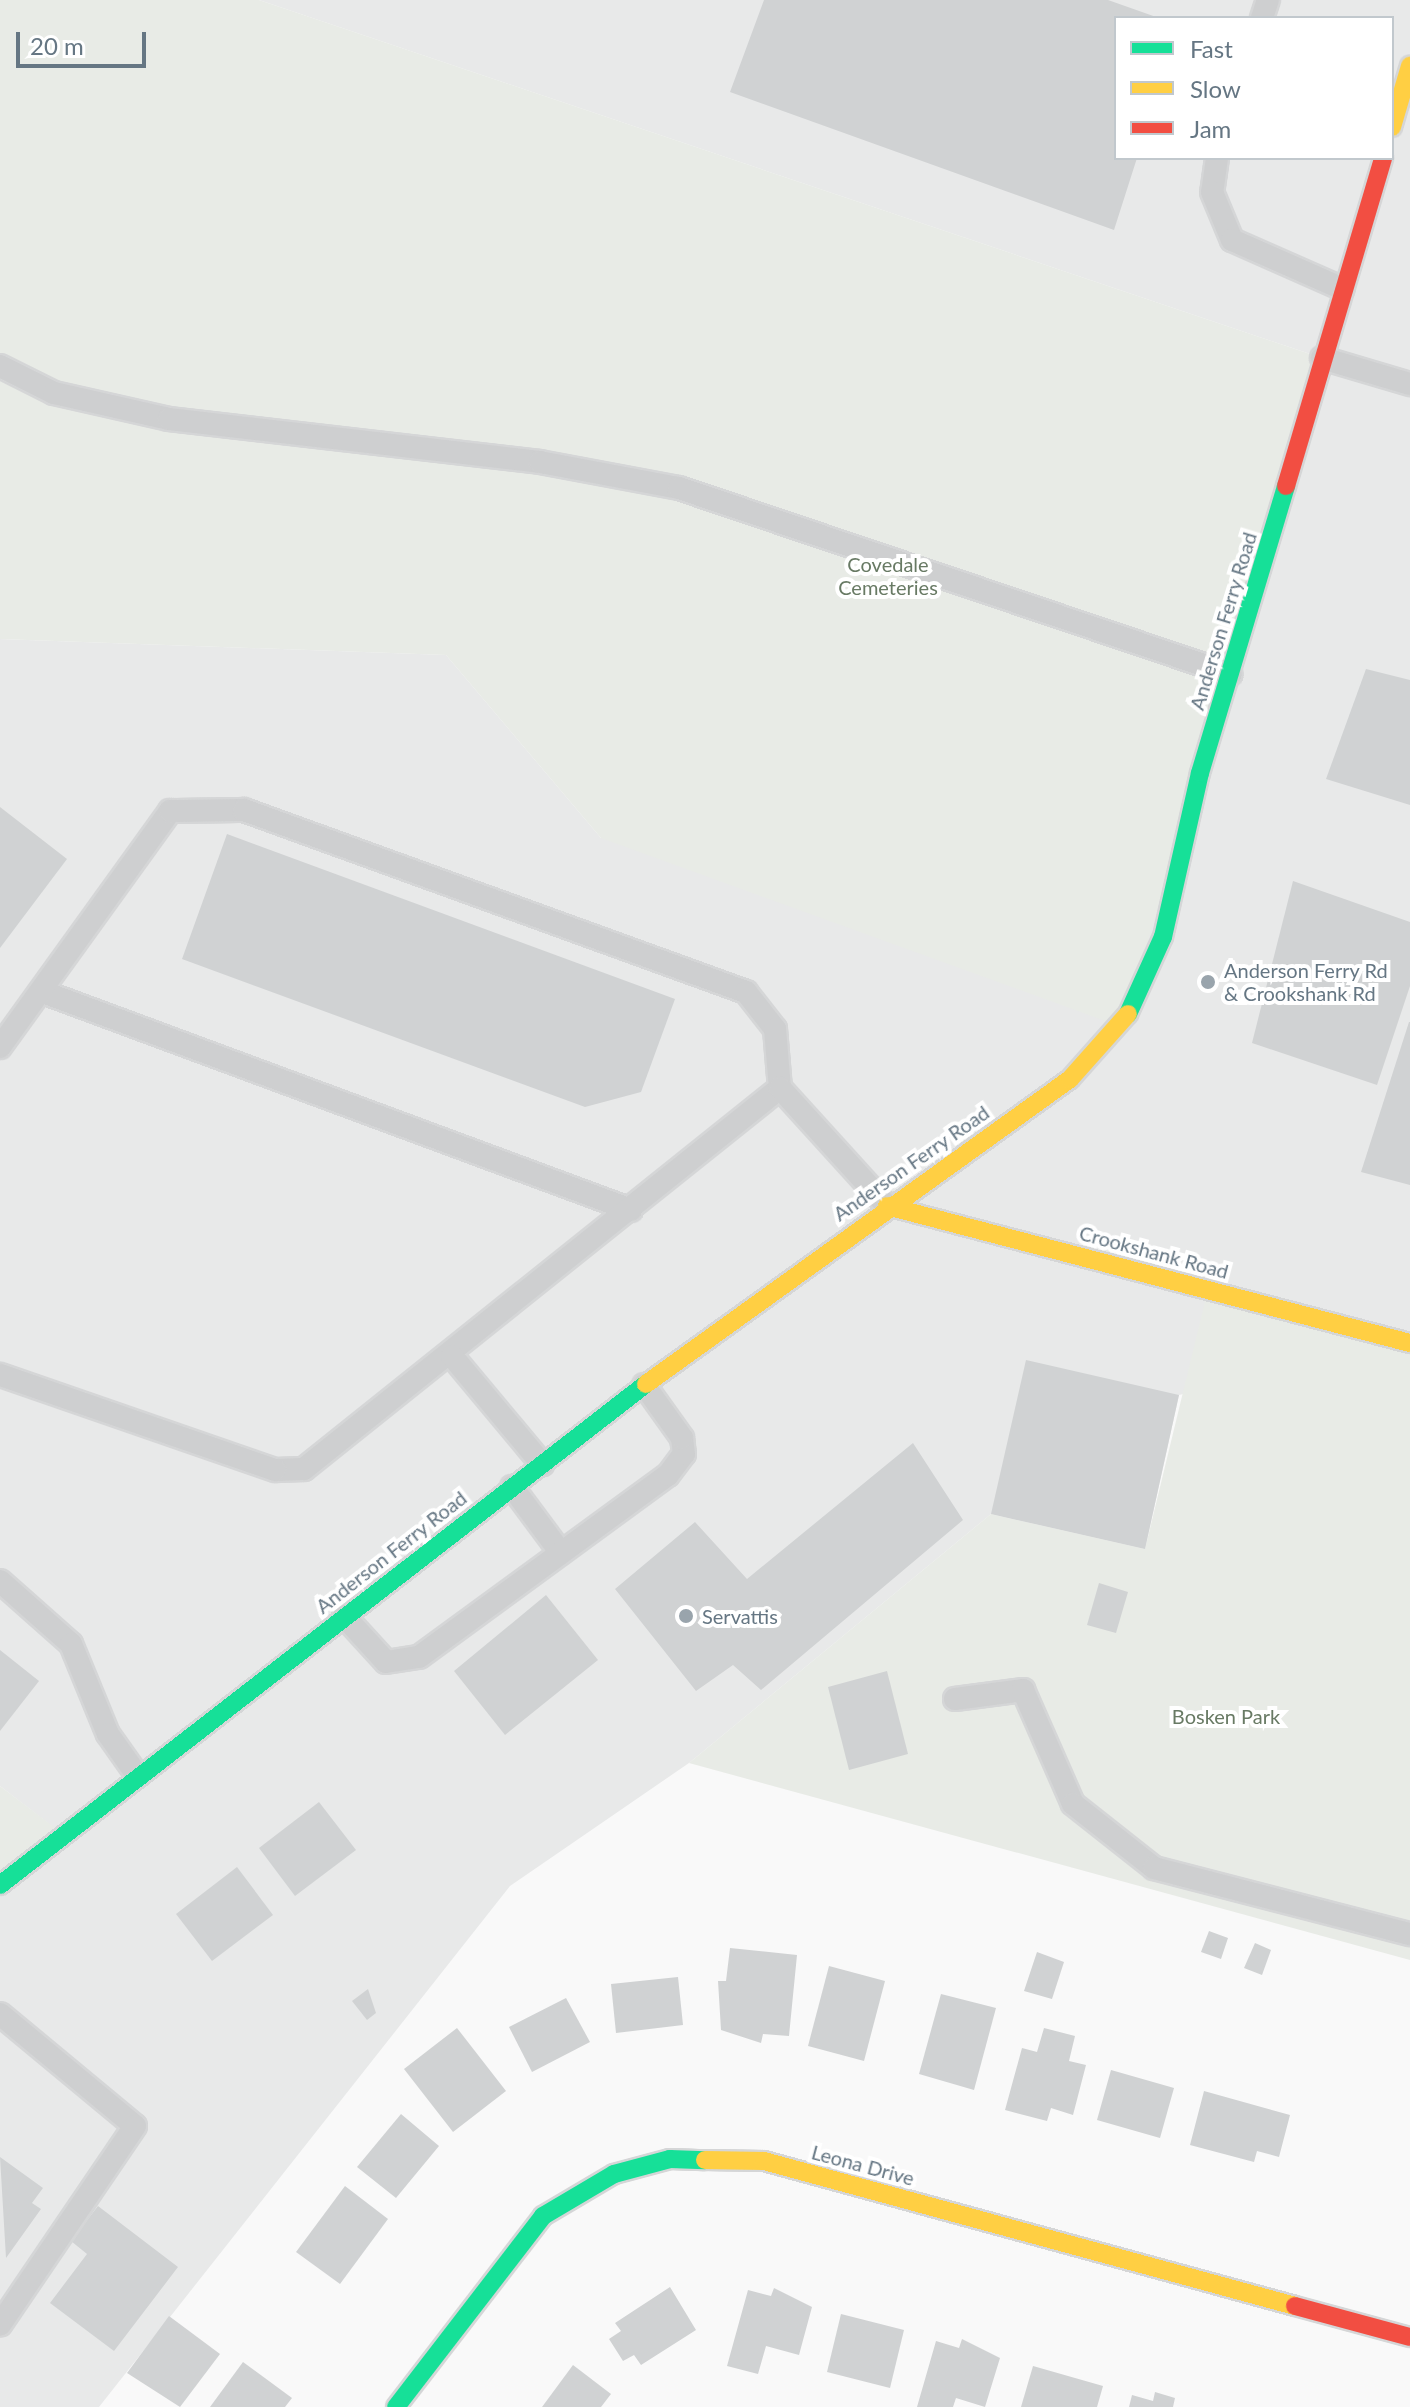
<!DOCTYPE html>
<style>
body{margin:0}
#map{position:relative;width:1410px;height:2407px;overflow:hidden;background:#f9f9f9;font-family:Lato,sans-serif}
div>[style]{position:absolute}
.built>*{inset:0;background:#e8e9e9}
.green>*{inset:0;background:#e8ebe6}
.building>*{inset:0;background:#d0d2d3}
.roads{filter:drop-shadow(2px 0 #d5d6d7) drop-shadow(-2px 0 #d5d6d7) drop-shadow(0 2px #d5d6d7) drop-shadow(0 -2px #d5d6d7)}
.lane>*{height:22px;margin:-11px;padding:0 11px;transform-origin:11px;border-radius:11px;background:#cecfd0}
.fast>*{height:18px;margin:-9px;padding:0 9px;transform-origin:9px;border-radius:9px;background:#16e098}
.slow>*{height:18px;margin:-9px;padding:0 9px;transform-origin:9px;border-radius:9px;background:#ffcf43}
.jam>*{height:18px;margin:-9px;padding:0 9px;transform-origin:9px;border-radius:9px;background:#f24e42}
.dots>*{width:22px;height:22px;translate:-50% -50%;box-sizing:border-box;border:4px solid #fff;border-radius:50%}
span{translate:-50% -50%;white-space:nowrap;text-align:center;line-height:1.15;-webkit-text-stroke:8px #fff;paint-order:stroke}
.park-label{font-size:20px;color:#687a64}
.street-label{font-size:20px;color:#657683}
.poi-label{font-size:20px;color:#657683}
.left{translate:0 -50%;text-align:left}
.legend{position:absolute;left:1114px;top:16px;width:280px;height:144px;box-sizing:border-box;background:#fff;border:2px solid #c1c8cd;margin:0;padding:10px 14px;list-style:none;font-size:24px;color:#657683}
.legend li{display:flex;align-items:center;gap:16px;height:40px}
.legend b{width:40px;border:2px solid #c1c8cd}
.scale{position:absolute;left:16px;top:32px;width:130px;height:36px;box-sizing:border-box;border:4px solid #657683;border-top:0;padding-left:10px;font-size:24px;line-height:28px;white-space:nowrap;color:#657683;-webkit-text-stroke:6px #fff;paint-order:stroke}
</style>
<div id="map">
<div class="built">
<div style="clip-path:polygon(evenodd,259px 0,1410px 0,1410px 1343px,1179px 1395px,1145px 1549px,991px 1514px,689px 1763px,510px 1886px,99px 2407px,0 2407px,0 1885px,61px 1833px,0 1786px,0 639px,446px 655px,601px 838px,1322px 358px,259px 0,1116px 18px,1392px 18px,1392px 158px,1116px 158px,1116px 18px)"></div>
</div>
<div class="green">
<div style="clip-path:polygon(0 0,259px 0,1322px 358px,1122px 1027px,601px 838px,446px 655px,0 639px)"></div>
<div style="clip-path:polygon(1208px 1289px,1410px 1343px,1410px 1960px,689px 1763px,991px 1514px,1145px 1549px)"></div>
<div style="clip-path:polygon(0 1786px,62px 1833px,0 1884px)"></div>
</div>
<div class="building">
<div style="clip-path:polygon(764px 0,1108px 0,1159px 18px,1116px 18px,1116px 158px,1137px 158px,1114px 230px,730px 92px)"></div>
<div style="clip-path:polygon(1366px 669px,1410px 680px,1410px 805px,1326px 779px)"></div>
<div style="clip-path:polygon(0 807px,67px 859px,0 948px)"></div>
<div style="clip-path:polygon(227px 834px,675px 999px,641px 1092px,585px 1107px,182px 959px)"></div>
<div style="clip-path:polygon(1293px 881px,1410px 922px,1410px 986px,1377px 1085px,1252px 1043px)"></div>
<div style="clip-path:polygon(1409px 1022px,1410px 1022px,1410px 1185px,1361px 1172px)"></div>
<div style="clip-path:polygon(1026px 1360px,1179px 1395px,1145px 1549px,991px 1514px)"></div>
<div style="clip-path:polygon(913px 1443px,963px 1520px,761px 1690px,733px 1665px,696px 1691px,615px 1589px,695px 1522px,747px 1579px)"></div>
<div style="clip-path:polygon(1099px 1583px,1128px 1592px,1116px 1633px,1087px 1625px)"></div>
<div style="clip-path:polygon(546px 1595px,598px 1660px,505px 1735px,454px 1671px)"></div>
<div style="clip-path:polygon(0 1650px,39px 1681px,0 1731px)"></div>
<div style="clip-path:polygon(887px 1671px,908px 1754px,849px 1770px,828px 1687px)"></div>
<div style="clip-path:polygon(319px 1802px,356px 1850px,295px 1896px,259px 1848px)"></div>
<div style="clip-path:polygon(237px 1867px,273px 1915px,212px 1961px,176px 1914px)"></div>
<div style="clip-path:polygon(1209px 1931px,1228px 1938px,1221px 1959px,1201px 1952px)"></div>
<div style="clip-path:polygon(1255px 1943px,1271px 1950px,1262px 1975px,1244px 1968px)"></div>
<div style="clip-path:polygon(730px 1948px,797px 1955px,789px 2036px,763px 2034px,761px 2043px,721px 2030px,718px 1981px,726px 1981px)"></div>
<div style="clip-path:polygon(1037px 1952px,1064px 1962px,1052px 1999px,1024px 1991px)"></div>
<div style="clip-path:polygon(829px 1966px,885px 1981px,864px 2061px,808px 2046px)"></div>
<div style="clip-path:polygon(678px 1977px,683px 2025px,616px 2033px,611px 1984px)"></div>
<div style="clip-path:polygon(368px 1989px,376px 2013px,367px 2020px,352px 2001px)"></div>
<div style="clip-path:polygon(941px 1994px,996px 2008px,974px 2090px,919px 2074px)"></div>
<div style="clip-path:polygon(566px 1998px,590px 2042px,532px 2072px,509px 2027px)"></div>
<div style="clip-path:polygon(457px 2028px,506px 2091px,453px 2132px,404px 2069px)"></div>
<div style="clip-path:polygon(1044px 2028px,1075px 2036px,1069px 2061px,1086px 2065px,1073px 2115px,1051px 2108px,1047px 2121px,1005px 2110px,1022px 2048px,1037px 2052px)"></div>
<div style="clip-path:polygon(1111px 2070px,1174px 2088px,1160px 2138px,1097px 2120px)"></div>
<div style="clip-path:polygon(1204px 2091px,1290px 2115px,1279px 2157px,1257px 2151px,1254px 2162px,1190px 2145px)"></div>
<div style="clip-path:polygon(401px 2114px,439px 2146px,396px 2198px,357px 2167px)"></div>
<div style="clip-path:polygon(0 2157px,43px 2188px,32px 2203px,41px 2209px,6px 2258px)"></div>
<div style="clip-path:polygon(345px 2186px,388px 2219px,340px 2284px,296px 2252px)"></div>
<div style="clip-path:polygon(98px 2206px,178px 2267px,114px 2351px,50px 2303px,87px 2254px,71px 2241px)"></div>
<div style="clip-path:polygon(670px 2287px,696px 2330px,641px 2365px,634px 2355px,623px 2361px,609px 2339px,621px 2331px,615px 2323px)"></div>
<div style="clip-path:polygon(774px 2288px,812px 2307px,799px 2355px,766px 2346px,758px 2374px,727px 2366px,748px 2290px,771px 2296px)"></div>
<div style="clip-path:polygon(841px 2314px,904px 2330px,890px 2388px,827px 2372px)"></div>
<div style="clip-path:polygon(169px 2316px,220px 2354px,180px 2407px,127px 2373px)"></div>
<div style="clip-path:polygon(962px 2339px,1000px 2358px,985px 2407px,956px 2398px,953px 2407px,917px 2407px,936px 2341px,959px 2348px)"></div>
<div style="clip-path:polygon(243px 2362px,292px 2398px,285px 2407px,210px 2407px)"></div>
<div style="clip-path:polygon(573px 2365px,611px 2394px,601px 2407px,542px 2407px)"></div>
<div style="clip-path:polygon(1033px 2366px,1103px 2386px,1097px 2407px,1021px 2407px)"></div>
<div style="clip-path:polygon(1155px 2392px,1175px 2398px,1173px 2407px,1129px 2407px,1132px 2395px,1153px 2401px)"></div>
</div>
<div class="roads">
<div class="lane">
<div style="left:1262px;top:18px;width:19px;rotate:-72deg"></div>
<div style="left:1217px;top:158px;width:34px;rotate:98deg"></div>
<div style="left:1212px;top:192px;width:52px;rotate:67.4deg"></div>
<div style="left:1232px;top:240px;width:121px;rotate:23.8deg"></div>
<div style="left:1322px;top:358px;width:92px;rotate:16.5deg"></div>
<div style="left:0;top:366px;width:60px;rotate:26.6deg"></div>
<div style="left:54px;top:393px;width:118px;rotate:12.7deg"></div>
<div style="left:169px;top:419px;width:373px;rotate:6.6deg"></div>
<div style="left:540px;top:462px;width:141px;rotate:10.6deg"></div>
<div style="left:679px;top:488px;width:582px;rotate:18.65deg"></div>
<div style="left:43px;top:992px;width:627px;rotate:20.34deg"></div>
<div style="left:0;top:1047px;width:291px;rotate:-54.2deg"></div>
<div style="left:170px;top:811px;width:74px;rotate:-0.8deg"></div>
<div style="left:244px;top:810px;width:534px;rotate:19.93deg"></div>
<div style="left:746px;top:992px;width:47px;rotate:51.9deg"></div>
<div style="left:775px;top:1029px;width:59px;rotate:85.2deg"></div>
<div style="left:780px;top:1088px;width:610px;rotate:141.33deg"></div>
<div style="left:304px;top:1469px;width:29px;rotate:178deg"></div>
<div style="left:275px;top:1470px;width:291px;rotate:-160.9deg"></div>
<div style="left:780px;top:1088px;width:159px;rotate:47.8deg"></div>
<div style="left:452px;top:1356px;width:141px;rotate:50.2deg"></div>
<div style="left:512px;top:1487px;width:82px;rotate:53.4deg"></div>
<div style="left:0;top:1581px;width:95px;rotate:41.6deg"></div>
<div style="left:71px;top:1644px;width:97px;rotate:67.7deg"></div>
<div style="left:108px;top:1734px;width:50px;rotate:54.7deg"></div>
<div style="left:344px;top:1616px;width:62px;rotate:47.6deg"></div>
<div style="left:386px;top:1662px;width:33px;rotate:-9deg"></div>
<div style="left:419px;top:1657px;width:308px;rotate:-36.2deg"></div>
<div style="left:668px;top:1475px;width:26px;rotate:-53deg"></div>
<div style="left:684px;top:1454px;width:16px;rotate:-97deg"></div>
<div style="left:682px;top:1438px;width:65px;rotate:-125.6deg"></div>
<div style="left:955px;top:1699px;width:69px;rotate:-7.5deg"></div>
<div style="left:1023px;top:1690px;width:124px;rotate:66.3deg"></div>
<div style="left:1073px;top:1804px;width:103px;rotate:38.3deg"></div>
<div style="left:1154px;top:1868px;width:264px;rotate:14.5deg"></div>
<div style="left:0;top:2014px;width:175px;rotate:39.7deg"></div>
<div style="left:135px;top:2126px;width:240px;rotate:124.2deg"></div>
</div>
<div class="fast">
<div style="left:1128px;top:1014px;width:85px;rotate:-65.6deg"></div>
<div style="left:1163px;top:937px;width:168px;rotate:-77.3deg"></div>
<div style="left:1200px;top:773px;width:300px;rotate:-73.3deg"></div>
<div style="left:0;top:1885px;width:818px;rotate:-37.8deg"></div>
<div style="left:396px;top:2407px;width:241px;rotate:-52.4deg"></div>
<div style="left:543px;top:2216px;width:82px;rotate:-30.6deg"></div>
<div style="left:614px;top:2174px;width:58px;rotate:-15deg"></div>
<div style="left:670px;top:2159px;width:35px;rotate:2deg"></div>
</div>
<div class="slow">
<div style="left:1392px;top:127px;width:64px;rotate:-73.6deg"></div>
<div style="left:887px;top:1206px;width:541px;rotate:14.68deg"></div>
<div style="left:646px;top:1384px;width:522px;rotate:-35.73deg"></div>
<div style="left:1070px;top:1079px;width:87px;rotate:-48.3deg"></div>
<div style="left:705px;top:2160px;width:59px;rotate:1deg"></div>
<div style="left:764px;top:2161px;width:550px;rotate:15.27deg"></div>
</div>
<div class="jam">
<div style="left:1286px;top:486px;width:342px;rotate:-73.5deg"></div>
<div style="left:1295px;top:2306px;width:119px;rotate:15.1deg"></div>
</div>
</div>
<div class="dots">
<div style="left:1208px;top:982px;background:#99a4ac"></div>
<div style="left:686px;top:1616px;background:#99a4ac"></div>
</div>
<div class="park-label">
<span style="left:888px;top:576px">Covedale<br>Cemeteries</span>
<span style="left:1226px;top:1716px">Bosken Park</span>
</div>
<div class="street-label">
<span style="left:1223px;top:621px;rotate:-73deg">Anderson Ferry Road</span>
<span style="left:911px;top:1163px;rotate:-35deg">Anderson Ferry Road</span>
<span style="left:1154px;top:1252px;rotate:15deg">Crookshank Road</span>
<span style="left:391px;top:1552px;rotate:-38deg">Anderson Ferry Road</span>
<span style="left:863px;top:2165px;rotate:15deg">Leona Drive</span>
</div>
<div class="poi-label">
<span class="left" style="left:1224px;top:982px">Anderson Ferry Rd<br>&amp; Crookshank Rd</span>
<span class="left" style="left:702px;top:1616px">Servattis</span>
</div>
<ul class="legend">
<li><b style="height:10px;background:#16e098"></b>Fast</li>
<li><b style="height:10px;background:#ffcf43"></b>Slow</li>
<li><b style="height:10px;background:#f24e42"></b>Jam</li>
</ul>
<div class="scale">20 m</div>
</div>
